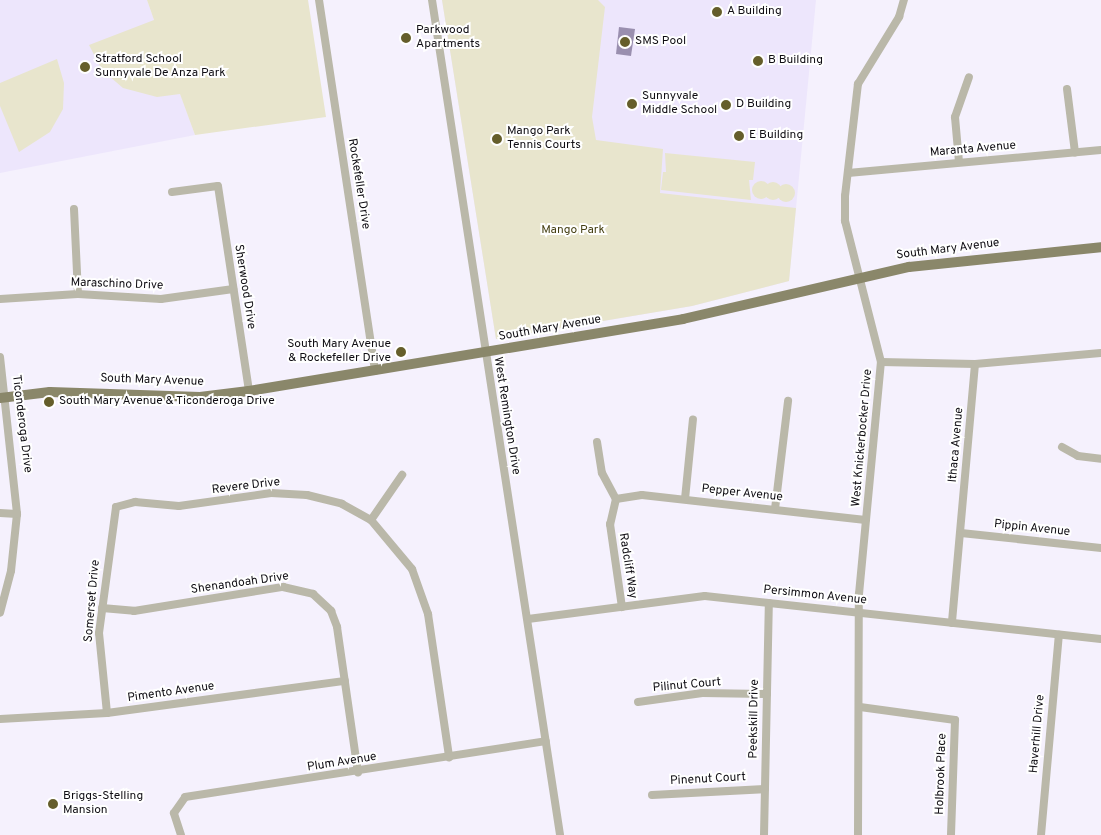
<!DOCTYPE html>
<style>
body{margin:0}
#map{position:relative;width:1101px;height:835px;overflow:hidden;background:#f5f1fd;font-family:Overpass,sans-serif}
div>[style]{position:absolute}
.built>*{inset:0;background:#ede6fc}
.green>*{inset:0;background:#e8e5cd}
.round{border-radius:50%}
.water>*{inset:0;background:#9a8faf}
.minor>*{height:8px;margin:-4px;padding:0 4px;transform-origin:4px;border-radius:4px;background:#bab8a9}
.major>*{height:10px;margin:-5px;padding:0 5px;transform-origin:5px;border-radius:5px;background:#8a876a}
.dots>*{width:14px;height:14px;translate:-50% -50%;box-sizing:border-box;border:2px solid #fff;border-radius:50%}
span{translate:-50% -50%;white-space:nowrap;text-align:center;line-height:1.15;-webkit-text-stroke:4px #fff;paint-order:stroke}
.poi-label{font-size:12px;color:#0f0d13}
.left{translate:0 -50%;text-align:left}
.right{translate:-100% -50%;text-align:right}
.street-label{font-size:12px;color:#0f0d13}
.park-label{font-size:12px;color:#453f12}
</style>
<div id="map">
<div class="built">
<div style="clip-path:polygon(0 0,147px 0,195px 135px,0 173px)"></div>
<div style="clip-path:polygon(442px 0,816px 0,789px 281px,692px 306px,496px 339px)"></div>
</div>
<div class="green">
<div style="clip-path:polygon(147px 0,308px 0,326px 117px,195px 135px,180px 94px,157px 97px,123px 88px,102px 70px,89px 45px,154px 20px)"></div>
<div style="clip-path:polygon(442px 0,598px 0,605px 7px,592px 117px,596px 140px,663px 149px,660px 193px,796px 208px,789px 281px,692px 306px,496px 339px)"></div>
<div style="clip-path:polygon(57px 59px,64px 83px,63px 109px,50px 132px,19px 152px,0 106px,0 83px)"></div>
<div style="clip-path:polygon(665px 153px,755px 162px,753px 180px,749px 180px,751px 200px,661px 190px,663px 172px,666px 172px)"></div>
<div class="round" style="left:752px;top:181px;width:18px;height:18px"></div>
<div class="round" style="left:764px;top:182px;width:18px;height:18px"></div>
<div class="round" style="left:777px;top:184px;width:18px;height:18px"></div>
</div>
<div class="water">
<div style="clip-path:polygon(619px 27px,635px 29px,631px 56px,616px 54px)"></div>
</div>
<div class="minor">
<div style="left:319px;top:0;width:375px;rotate:81.4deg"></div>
<div style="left:432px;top:0;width:845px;rotate:81.28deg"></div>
<div style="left:1067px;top:89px;width:64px;rotate:82.8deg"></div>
<div style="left:959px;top:162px;width:45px;rotate:-95.1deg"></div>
<div style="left:955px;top:117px;width:42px;rotate:-70.7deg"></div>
<div style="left:848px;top:173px;width:254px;rotate:-5.2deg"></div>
<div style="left:172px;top:192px;width:46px;rotate:-7.4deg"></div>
<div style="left:218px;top:186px;width:207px;rotate:81.4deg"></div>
<div style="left:74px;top:209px;width:85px;rotate:87.3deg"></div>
<div style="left:0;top:299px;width:78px;rotate:-3.7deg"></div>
<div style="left:78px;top:294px;width:83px;rotate:3.4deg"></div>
<div style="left:161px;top:299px;width:73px;rotate:-7.9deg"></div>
<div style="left:0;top:357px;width:158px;rotate:83.8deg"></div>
<div style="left:17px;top:514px;width:57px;rotate:96deg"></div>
<div style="left:11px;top:571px;width:43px;rotate:104.7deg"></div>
<div style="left:881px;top:362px;width:94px;rotate:1.2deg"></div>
<div style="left:975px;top:364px;width:260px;rotate:95.1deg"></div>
<div style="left:975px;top:364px;width:126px;rotate:-5deg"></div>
<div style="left:597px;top:442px;width:31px;rotate:81deg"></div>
<div style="left:602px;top:473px;width:30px;rotate:62deg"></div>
<div style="left:1062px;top:447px;width:18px;rotate:29deg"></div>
<div style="left:1078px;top:456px;width:23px;rotate:7deg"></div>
<div style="left:616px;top:499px;width:26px;rotate:-9deg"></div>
<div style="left:642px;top:495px;width:225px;rotate:6.4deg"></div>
<div style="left:616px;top:499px;width:26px;rotate:103deg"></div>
<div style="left:610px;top:524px;width:84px;rotate:81.8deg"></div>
<div style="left:685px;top:499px;width:80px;rotate:-84.3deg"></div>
<div style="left:775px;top:509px;width:109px;rotate:-83.1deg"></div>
<div style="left:0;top:513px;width:17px;rotate:3deg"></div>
<div style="left:371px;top:520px;width:55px;rotate:-55.4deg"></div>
<div style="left:961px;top:533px;width:141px;rotate:6.1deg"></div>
<div style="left:102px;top:608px;width:32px;rotate:5deg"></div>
<div style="left:134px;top:611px;width:151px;rotate:-9.2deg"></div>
<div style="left:283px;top:587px;width:31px;rotate:13deg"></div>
<div style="left:313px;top:594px;width:25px;rotate:43deg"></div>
<div style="left:331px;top:611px;width:17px;rotate:69deg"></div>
<div style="left:337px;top:627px;width:147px;rotate:81.8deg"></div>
<div style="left:528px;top:619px;width:178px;rotate:-7.4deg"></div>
<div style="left:705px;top:596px;width:398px;rotate:6.2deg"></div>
<div style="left:638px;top:702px;width:65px;rotate:-8deg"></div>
<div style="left:702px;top:693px;width:65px;rotate:0.9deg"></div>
<div style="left:860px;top:707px;width:96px;rotate:7.8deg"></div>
<div style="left:955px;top:720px;width:115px;rotate:92deg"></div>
<div style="left:107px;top:713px;width:80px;rotate:-95.7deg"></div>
<div style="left:99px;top:633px;width:127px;rotate:-82.3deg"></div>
<div style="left:116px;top:507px;width:20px;rotate:-15deg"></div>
<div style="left:135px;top:502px;width:44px;rotate:5.2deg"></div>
<div style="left:179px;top:506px;width:93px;rotate:-8deg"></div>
<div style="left:271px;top:493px;width:36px;rotate:3deg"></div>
<div style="left:307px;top:495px;width:36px;rotate:14deg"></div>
<div style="left:342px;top:504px;width:33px;rotate:29deg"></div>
<div style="left:371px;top:520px;width:64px;rotate:50.1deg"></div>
<div style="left:412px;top:569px;width:48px;rotate:70.4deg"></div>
<div style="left:428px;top:614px;width:145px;rotate:81.6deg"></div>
<div style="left:0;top:719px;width:107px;rotate:-3.2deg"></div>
<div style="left:107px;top:713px;width:240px;rotate:-7.7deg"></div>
<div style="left:652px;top:795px;width:113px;rotate:-3deg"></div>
<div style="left:181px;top:835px;width:23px;rotate:-108deg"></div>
<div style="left:174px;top:813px;width:19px;rotate:-55deg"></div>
<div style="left:185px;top:797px;width:365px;rotate:-8.8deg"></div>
<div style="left:764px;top:835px;width:232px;rotate:-88.8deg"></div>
<div style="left:858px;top:835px;width:241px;rotate:-89.8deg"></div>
<div style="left:859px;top:594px;width:233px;rotate:-84.6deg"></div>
<div style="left:881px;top:362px;width:146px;rotate:-104.3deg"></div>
<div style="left:845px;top:221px;width:25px;rotate:-90deg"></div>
<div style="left:845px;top:196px;width:113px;rotate:-83.4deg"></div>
<div style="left:858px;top:84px;width:79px;rotate:-58.5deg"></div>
<div style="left:899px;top:17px;width:18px;rotate:-74deg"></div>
<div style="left:1041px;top:835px;width:201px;rotate:-84.9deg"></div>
</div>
<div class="major">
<div style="left:0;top:398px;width:50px;rotate:-6.8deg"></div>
<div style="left:50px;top:392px;width:150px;rotate:1.9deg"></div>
<div style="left:200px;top:397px;width:49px;rotate:-7deg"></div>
<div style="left:249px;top:391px;width:440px;rotate:-9.4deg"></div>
<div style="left:683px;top:319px;width:232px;rotate:-13deg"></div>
<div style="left:909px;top:267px;width:193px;rotate:-5.9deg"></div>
</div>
<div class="dots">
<div style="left:717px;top:12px;background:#655e2b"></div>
<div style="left:406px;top:38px;background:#655e2b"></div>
<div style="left:625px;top:42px;background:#655e2b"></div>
<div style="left:758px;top:61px;background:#655e2b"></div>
<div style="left:85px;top:67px;background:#655e2b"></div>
<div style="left:632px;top:104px;background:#655e2b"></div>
<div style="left:726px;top:105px;background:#655e2b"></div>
<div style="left:739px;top:136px;background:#655e2b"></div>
<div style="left:497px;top:139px;background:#655e2b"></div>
<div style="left:401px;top:352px;background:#655e2b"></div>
<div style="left:49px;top:402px;background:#655e2b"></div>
<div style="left:53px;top:804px;background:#655e2b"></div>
</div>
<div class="poi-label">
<span class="left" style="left:727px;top:12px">A Building</span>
<span class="left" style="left:416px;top:38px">Parkwood<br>Apartments</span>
<span class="left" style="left:635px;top:42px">SMS Pool</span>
<span class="left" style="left:95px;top:67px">Stratford School<br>Sunnyvale De Anza Park</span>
<span class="left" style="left:768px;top:61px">B Building</span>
<span class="left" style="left:642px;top:104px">Sunnyvale<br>Middle School</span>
<span class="left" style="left:736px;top:105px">D Building</span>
<span class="left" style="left:507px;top:139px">Mango Park<br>Tennis Courts</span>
<span class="left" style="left:749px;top:136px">E Building</span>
<span class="right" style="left:391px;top:352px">South Mary Avenue<br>&amp; Rockefeller Drive</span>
<span class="left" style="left:59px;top:402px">South Mary Avenue &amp; Ticonderoga Drive</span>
<span class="left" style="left:63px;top:804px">Briggs-Stelling<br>Mansion</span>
</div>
<div class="street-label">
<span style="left:973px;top:150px;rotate:-5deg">Maranta Avenue</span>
<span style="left:358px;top:184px;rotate:81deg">Rockefeller Drive</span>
<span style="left:948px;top:250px;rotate:-7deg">South Mary Avenue</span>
<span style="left:117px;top:285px;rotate:2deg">Maraschino Drive</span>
<span style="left:244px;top:287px;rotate:81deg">Sherwood Drive</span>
<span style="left:550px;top:329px;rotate:-10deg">South Mary Avenue</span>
<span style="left:152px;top:381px;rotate:2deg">South Mary Avenue</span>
<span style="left:506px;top:416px;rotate:81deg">West Remington Drive</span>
<span style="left:21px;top:424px;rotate:83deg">Ticonderoga Drive</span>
<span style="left:863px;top:438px;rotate:-85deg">West Knickerbocker Drive</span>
<span style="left:957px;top:445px;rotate:-85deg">Ithaca Avenue</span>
<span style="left:246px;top:487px;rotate:-7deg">Revere Drive</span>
<span style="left:742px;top:494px;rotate:6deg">Pepper Avenue</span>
<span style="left:1032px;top:529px;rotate:6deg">Pippin Avenue</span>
<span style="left:627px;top:566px;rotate:81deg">Radcliff Way</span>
<span style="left:240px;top:584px;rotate:-8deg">Shenandoah Drive</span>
<span style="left:815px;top:596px;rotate:6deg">Persimmon Avenue</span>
<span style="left:93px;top:601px;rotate:-85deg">Somerset Drive</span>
<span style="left:687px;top:686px;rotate:-5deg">Pilinut Court</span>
<span style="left:171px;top:693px;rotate:-8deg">Pimento Avenue</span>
<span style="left:755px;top:719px;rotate:-89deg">Peekskill Drive</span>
<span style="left:1038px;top:734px;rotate:-85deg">Haverhill Drive</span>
<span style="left:342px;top:763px;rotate:-9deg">Plum Avenue</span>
<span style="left:942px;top:774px;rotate:-88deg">Holbrook Place</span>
<span style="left:708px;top:780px;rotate:-3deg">Pinenut Court</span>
</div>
<div class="park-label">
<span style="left:573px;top:231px">Mango Park</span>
</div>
</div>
